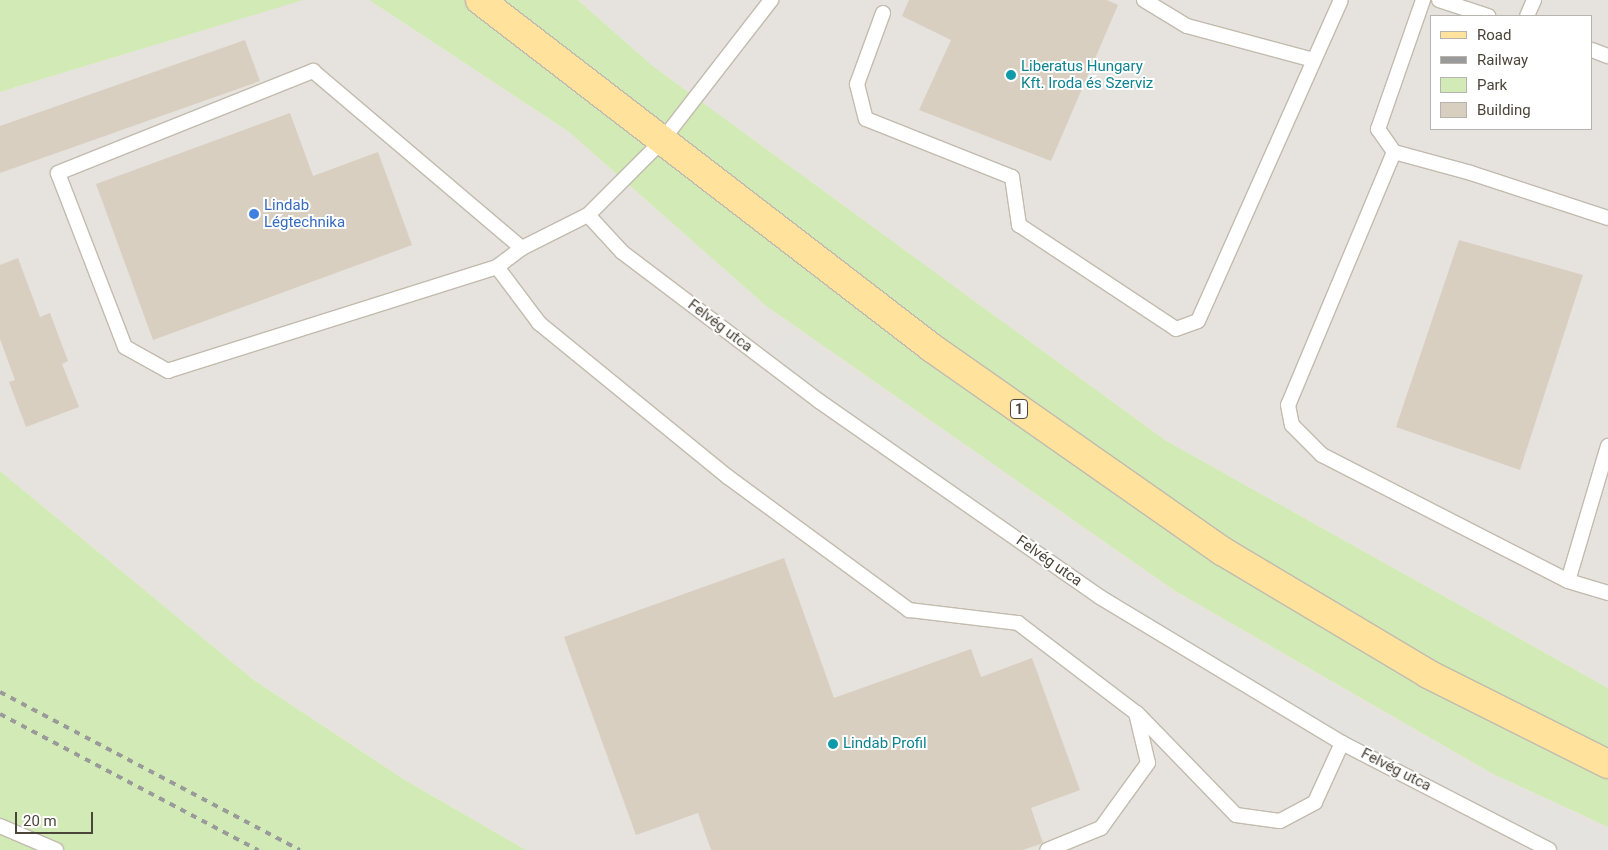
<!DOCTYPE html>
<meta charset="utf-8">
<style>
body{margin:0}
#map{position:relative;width:1608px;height:850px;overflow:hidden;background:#f6f3ec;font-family:Roboto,sans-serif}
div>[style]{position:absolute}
.industrial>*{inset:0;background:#e6e2dd}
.green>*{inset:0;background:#d2eab5}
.parking>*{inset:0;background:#e5e3e0}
.building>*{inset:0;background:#d8cfc1}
.roads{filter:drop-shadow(1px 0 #c2bbae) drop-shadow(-1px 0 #c2bbae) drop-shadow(0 1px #c2bbae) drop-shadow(0 -1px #c2bbae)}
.lane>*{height:14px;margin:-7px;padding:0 7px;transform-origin:7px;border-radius:7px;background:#fff}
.primary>*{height:28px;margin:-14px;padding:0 14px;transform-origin:14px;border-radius:14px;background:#ffe39c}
.rail>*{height:4px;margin-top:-2px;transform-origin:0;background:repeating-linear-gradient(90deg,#9a9a9a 0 6px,transparent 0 12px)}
.dots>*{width:14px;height:14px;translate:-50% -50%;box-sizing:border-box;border:2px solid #fff;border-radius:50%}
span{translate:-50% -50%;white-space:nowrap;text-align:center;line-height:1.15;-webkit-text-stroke:4px #fff;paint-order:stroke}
.shield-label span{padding:1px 4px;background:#fff;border:1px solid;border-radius:4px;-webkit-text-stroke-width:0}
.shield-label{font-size:14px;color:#4b4439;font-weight:700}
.culture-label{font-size:15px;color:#0d838f}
.left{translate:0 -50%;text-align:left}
.shop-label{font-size:15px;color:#366cbe}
.street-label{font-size:15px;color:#4b4439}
.legend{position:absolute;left:1430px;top:15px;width:162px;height:115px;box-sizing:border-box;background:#fff;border:1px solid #b7b4b0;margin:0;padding:6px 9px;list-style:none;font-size:15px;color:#4b4439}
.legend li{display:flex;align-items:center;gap:10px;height:25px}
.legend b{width:25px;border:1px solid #b7b4b0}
.scale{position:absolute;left:15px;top:812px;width:78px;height:22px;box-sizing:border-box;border:2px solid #4b4439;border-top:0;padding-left:6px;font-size:15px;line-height:18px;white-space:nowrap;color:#4b4439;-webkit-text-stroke:4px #fff;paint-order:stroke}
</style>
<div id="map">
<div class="industrial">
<div style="clip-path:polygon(302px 0,369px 0,569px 132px,766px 306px,1175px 591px,1491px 773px,1608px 827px,1608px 850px,526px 850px,405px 780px,254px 680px,0 471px,0 92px)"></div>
<div style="clip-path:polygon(evenodd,578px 0,1608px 0,1608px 688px,1165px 440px,654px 67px,578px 0,1432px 16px,1592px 16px,1592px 129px,1432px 129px,1432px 16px)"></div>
</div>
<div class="green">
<div style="clip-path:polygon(0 0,303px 0,0 92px)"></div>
<div style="clip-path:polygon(369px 0,578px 0,654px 67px,1165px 440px,1608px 688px,1608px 827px,1491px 773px,1175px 591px,766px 306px,569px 132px)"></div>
<div style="clip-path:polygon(0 471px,254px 680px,405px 780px,526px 850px,0 850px)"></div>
</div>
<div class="parking">
<div style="clip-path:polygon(787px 329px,1170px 596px,1487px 777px,1608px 834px,1608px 850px,1556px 850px,1344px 740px,1102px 595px,769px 355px)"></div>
</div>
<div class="building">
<div style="clip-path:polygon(909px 0,1107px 0,1118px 5px,1051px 161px,919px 110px,951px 40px,902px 16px)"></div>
<div style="clip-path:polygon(245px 40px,260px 81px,0 173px,0 126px)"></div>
<div style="clip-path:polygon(290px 113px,313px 176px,378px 152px,412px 245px,153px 340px,96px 184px)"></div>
<div style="clip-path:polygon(1459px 240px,1583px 275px,1520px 470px,1396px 427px)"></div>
<div style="clip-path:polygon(18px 258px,40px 317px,50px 313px,68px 361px,62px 364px,79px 407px,26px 427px,9px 382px,15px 380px,0 339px,0 265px)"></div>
<div style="clip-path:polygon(784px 558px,834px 698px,971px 649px,981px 677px,1032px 658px,1080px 790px,1031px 808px,1043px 843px,1023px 850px,711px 850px,698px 813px,636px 835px,564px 637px)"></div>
</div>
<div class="roads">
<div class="lane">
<div style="left:1144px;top:0;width:50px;rotate:31.2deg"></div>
<div style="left:1187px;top:26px;width:131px;rotate:15deg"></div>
<div style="left:1423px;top:0;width:137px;rotate:109.2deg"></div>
<div style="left:1378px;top:129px;width:28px;rotate:55deg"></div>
<div style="left:1394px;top:152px;width:80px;rotate:15.3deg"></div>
<div style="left:1471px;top:173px;width:144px;rotate:18.2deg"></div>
<div style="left:1439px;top:0;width:52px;rotate:18.1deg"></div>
<div style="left:883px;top:13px;width:76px;rotate:110.1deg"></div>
<div style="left:857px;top:84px;width:36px;rotate:76deg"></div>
<div style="left:866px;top:119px;width:157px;rotate:21.7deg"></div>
<div style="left:1012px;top:177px;width:49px;rotate:81.7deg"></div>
<div style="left:1019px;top:225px;width:188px;rotate:33.5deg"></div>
<div style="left:1176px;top:329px;width:23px;rotate:-20deg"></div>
<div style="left:1198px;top:321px;width:351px;rotate:-66deg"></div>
<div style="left:1527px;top:16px;width:17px;rotate:-66deg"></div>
<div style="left:1592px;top:50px;width:17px;rotate:21deg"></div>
<div style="left:1394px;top:152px;width:274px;rotate:112.7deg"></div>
<div style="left:1288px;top:405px;width:20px;rotate:79deg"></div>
<div style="left:1292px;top:425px;width:42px;rotate:45deg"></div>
<div style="left:1322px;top:455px;width:276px;rotate:27.1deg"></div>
<div style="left:1568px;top:581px;width:141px;rotate:-73.5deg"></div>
<div style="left:588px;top:215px;width:50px;rotate:47.4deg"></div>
<div style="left:622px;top:252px;width:247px;rotate:37.1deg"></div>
<div style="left:819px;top:401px;width:343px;rotate:34.9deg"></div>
<div style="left:1100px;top:597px;width:283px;rotate:31.1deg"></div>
<div style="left:1342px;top:743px;width:233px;rotate:27.3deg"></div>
<div style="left:522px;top:248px;width:31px;rotate:143deg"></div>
<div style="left:497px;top:267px;width:345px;rotate:162.5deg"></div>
<div style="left:168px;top:371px;width:49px;rotate:-150.8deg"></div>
<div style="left:125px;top:347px;width:186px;rotate:-111.1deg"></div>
<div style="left:58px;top:173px;width:275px;rotate:-21.8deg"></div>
<div style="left:313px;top:71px;width:274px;rotate:40.3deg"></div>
<div style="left:522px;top:248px;width:74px;rotate:-26.6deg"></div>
<div style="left:588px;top:215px;width:103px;rotate:-45deg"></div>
<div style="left:661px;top:142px;width:180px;rotate:-52.2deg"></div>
<div style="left:497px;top:267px;width:70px;rotate:53.1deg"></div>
<div style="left:539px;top:323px;width:244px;rotate:39.2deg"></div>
<div style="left:728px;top:477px;width:225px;rotate:36.3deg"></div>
<div style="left:909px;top:610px;width:110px;rotate:6.8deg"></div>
<div style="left:1018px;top:623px;width:148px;rotate:37.3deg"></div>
<div style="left:1136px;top:713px;width:51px;rotate:76.5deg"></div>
<div style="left:1148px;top:763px;width:80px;rotate:125.9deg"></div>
<div style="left:1101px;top:828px;width:58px;rotate:157.8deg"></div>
<div style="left:1568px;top:581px;width:42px;rotate:16.7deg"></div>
<div style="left:1137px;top:713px;width:142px;rotate:45.9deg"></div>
<div style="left:1236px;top:815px;width:44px;rotate:7.8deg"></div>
<div style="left:1280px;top:821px;width:40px;rotate:-28deg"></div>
<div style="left:1315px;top:802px;width:65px;rotate:-65.4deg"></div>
<div style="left:0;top:826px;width:61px;rotate:23.2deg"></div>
</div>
<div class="primary">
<div style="left:480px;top:0;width:570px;rotate:37.59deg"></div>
<div style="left:932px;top:348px;width:354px;rotate:35deg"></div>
<div style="left:1222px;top:551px;width:240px;rotate:30.8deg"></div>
<div style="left:1428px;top:674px;width:201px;rotate:26.6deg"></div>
</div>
</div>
<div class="rail">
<div style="left:0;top:692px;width:339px;rotate:27.8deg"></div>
<div style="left:0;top:714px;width:292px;rotate:27.8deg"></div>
</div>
<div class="dots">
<div style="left:1011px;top:75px;background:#0f9aa8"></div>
<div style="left:254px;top:214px;background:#3f7fe0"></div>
<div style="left:833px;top:744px;background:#0f9aa8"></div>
</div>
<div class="shield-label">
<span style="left:1019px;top:409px">1</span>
</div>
<div class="culture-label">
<span class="left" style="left:1021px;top:75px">Liberatus Hungary<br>Kft. Iroda és Szerviz</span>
<span class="left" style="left:843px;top:744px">Lindab Profil</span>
</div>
<div class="shop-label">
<span class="left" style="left:264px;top:214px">Lindab<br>Légtechnika</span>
</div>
<div class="street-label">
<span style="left:720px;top:326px;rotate:37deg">Felvég utca</span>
<span style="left:1049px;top:561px;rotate:35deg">Felvég utca</span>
<span style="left:1396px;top:770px;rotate:27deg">Felvég utca</span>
</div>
<ul class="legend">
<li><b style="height:6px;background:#ffe39c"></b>Road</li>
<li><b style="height:6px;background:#9a9a9a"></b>Railway</li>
<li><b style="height:14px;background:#d2eab5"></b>Park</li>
<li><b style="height:14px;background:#d8cfc1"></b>Building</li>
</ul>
<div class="scale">20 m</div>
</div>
